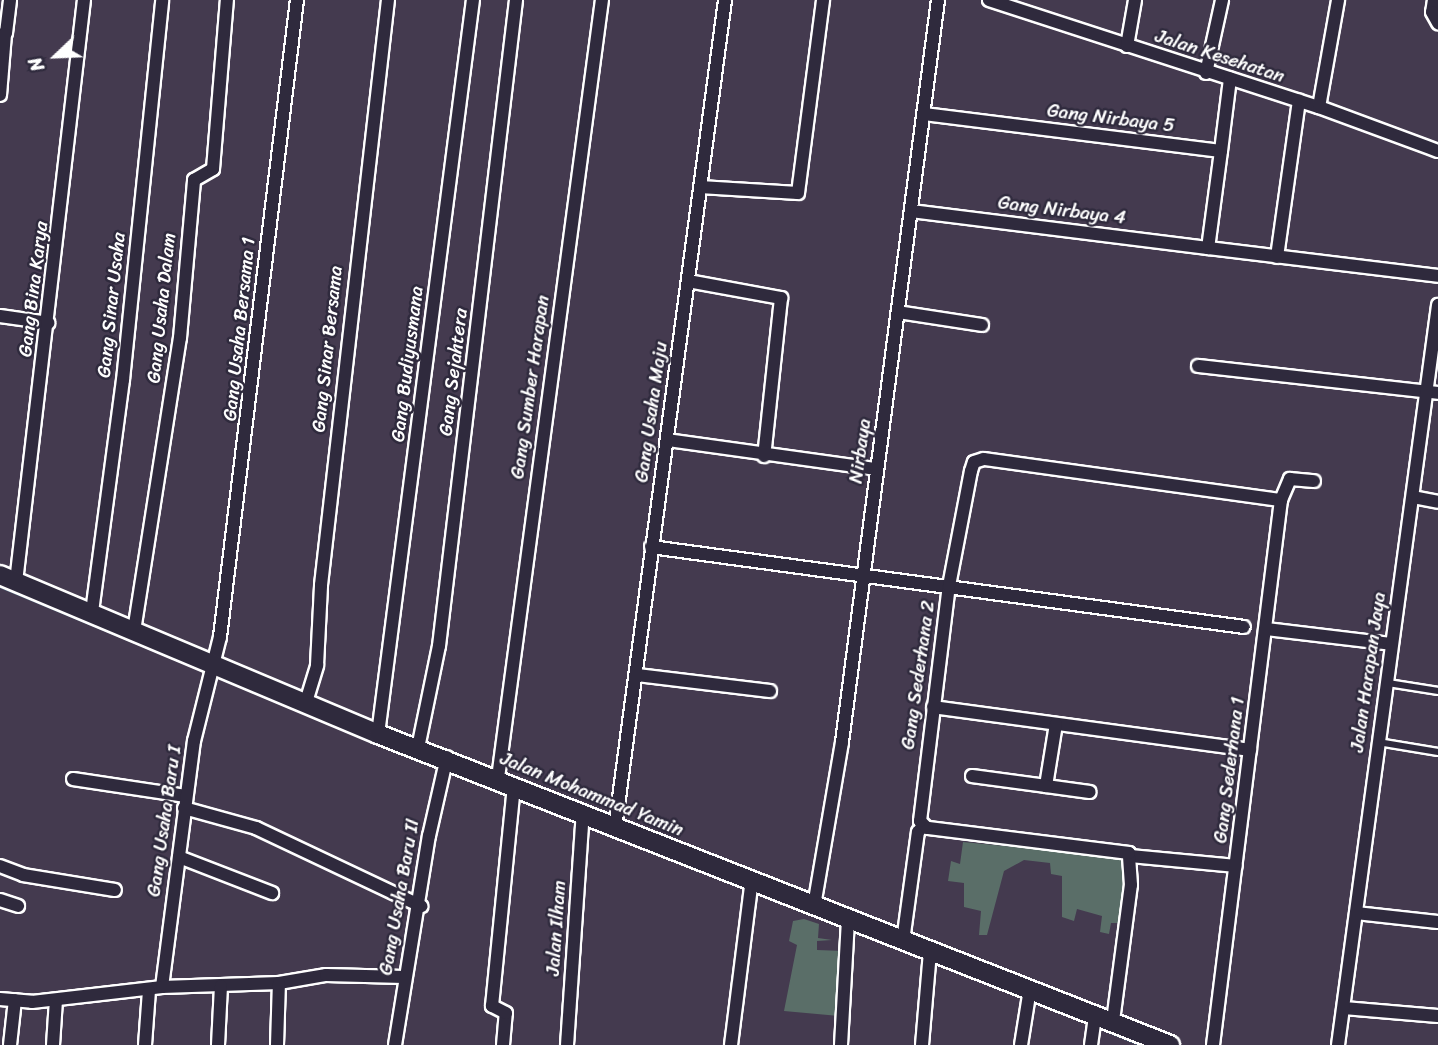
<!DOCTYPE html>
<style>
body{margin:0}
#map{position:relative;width:1438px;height:1045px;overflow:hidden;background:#443a4f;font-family:Sriracha,sans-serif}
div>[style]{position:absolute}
.green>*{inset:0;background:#5a6e68}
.stream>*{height:3.5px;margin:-1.75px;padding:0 1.75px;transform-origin:1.75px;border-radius:1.75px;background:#4d6278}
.roads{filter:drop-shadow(2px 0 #fff) drop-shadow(-2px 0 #fff) drop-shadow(0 2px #fff) drop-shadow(0 -2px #fff)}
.lane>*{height:6px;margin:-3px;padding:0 3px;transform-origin:3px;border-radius:3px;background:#2f2a3d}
.street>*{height:12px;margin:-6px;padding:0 6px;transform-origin:6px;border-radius:6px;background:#2f2a3d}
.secondary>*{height:18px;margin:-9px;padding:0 9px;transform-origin:9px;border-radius:9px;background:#2f2a3d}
span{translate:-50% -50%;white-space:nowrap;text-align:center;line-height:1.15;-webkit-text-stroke:5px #2f2a3d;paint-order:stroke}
.street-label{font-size:19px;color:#fff}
.north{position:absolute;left:21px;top:21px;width:70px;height:70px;-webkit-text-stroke:5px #2f2a3d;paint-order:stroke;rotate:247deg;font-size:19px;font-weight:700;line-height:28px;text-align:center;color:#fff}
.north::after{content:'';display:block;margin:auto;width:24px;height:32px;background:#fff;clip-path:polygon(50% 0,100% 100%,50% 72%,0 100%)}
</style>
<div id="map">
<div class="green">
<div style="clip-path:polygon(963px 842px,1128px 858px,1120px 923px,1111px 923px,1109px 934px,1100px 932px,1102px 916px,1077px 909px,1074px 921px,1062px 917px,1062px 876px,1051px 874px,1050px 863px,1024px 860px,1004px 871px,987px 935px,979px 935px,981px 911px,964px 907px,964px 883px,948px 881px,951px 861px,960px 864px)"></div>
<div style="clip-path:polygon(804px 919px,819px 924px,818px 938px,832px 940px,817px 941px,817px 950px,844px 951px,839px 1016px,784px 1011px,797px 945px,789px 941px,793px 921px)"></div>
</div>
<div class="stream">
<div style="left:0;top:586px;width:225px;rotate:22.5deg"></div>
<div style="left:215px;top:675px;width:35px;rotate:22deg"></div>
<div style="left:663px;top:855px;width:91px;rotate:22deg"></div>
<div style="left:754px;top:892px;width:97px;rotate:21deg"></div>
<div style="left:852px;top:930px;width:48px;rotate:20.7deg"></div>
<div style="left:1096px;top:1026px;width:50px;rotate:22.4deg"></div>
</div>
<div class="roads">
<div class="lane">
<div style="left:1388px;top:683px;width:51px;rotate:9.1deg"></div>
<div style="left:1378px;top:742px;width:61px;rotate:9.5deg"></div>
</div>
<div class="street">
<div style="left:989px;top:0;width:347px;rotate:18deg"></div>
<div style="left:1319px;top:107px;width:127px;rotate:20.3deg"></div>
<div style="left:1434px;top:0;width:12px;rotate:99deg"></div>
<div style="left:1432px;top:12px;width:13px;rotate:61deg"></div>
<div style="left:0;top:35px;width:6px;rotate:-18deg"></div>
<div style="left:6px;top:33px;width:33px;rotate:-83deg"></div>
<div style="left:1127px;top:46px;width:47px;rotate:-80.1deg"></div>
<div style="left:1206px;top:73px;width:75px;rotate:-77.6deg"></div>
<div style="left:0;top:95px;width:61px;rotate:-85.3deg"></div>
<div style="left:1319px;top:107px;width:109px;rotate:-79.9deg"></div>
<div style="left:924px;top:114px;width:299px;rotate:7.1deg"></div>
<div style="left:1221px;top:151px;width:73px;rotate:-82.9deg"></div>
<div style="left:1221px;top:151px;width:98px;rotate:97.6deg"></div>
<div style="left:1208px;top:248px;width:232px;rotate:6.9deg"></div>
<div style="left:700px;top:187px;width:98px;rotate:3.5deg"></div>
<div style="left:798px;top:193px;width:195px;rotate:-82.6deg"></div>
<div style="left:911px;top:211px;width:299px;rotate:7.1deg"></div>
<div style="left:1277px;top:257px;width:158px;rotate:-82deg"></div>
<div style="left:688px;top:281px;width:95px;rotate:10.4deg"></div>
<div style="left:781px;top:298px;width:159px;rotate:96.1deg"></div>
<div style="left:898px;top:312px;width:85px;rotate:8.8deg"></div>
<div style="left:0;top:316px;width:49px;rotate:8.1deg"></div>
<div style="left:1198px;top:366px;width:242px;rotate:6.4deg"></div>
<div style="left:667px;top:440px;width:211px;rotate:7.9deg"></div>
<div style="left:1413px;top:497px;width:25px;rotate:11deg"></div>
<div style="left:651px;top:547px;width:598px;rotate:7.68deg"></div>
<div style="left:16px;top:582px;width:586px;rotate:-83.34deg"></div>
<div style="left:92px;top:612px;width:234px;rotate:-82.4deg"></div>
<div style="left:123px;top:380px;width:382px;rotate:-84.1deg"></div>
<div style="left:1266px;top:629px;width:126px;rotate:6.8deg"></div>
<div style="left:134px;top:631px;width:297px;rotate:-81.1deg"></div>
<div style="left:180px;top:338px;width:159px;rotate:-84.9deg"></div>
<div style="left:194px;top:180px;width:22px;rotate:-30deg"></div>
<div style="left:213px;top:169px;width:170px;rotate:-85.3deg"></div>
<div style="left:637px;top:675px;width:134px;rotate:6.9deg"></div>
<div style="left:306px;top:702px;width:39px;rotate:-73deg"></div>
<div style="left:317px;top:665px;width:80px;rotate:-87.1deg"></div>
<div style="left:321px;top:585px;width:589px;rotate:-83.47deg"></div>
<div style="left:933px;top:707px;width:320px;rotate:7.7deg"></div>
<div style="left:1056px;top:724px;width:63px;rotate:99.2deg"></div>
<div style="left:1046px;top:786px;width:44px;rotate:7.8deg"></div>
<div style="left:378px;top:734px;width:740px;rotate:-82.63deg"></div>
<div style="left:418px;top:748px;width:104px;rotate:-78.4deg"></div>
<div style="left:439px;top:646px;width:651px;rotate:-83.2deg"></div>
<div style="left:972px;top:776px;width:75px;rotate:7.7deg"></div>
<div style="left:498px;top:778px;width:785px;rotate:-82.39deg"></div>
<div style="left:73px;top:779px;width:114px;rotate:8.6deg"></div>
<div style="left:184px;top:808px;width:75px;rotate:15.5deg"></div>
<div style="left:256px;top:828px;width:183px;rotate:25.3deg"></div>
<div style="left:615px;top:828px;width:835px;rotate:-82.43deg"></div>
<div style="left:1131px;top:856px;width:105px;rotate:5.4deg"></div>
<div style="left:179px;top:857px;width:100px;rotate:21.2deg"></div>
<div style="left:0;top:866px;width:25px;rotate:21deg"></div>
<div style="left:23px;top:875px;width:93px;rotate:9.3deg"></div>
<div style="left:0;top:900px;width:19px;rotate:18deg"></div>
<div style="left:814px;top:906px;width:166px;rotate:-80.3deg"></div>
<div style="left:842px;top:742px;width:748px;rotate:-82.63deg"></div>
<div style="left:1356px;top:913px;width:82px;rotate:6.3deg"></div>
<div style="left:903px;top:941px;width:110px;rotate:-82.2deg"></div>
<div style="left:918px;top:832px;width:8px;rotate:-50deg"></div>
<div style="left:162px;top:987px;width:248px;rotate:-82.6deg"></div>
<div style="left:194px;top:741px;width:107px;rotate:-76deg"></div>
<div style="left:220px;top:637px;width:642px;rotate:-83.11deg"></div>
<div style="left:0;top:999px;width:32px;rotate:5deg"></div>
<div style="left:32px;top:1002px;width:131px;rotate:-6.6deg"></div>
<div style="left:162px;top:987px;width:117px;rotate:-2deg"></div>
<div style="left:279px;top:983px;width:48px;rotate:-9.7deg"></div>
<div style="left:326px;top:975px;width:78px;rotate:1.5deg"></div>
<div style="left:1344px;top:1008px;width:94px;rotate:4.9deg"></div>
<div style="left:1113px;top:1021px;width:137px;rotate:-82.5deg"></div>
<div style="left:1131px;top:885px;width:32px;rotate:-94deg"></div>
<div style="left:1129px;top:853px;width:204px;rotate:-172.9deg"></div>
<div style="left:927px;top:828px;width:10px;rotate:-135deg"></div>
<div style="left:920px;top:821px;width:237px;rotate:-83deg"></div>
<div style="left:949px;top:586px;width:117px;rotate:-79.2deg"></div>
<div style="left:971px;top:471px;width:9px;rotate:-72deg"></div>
<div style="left:974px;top:462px;width:10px;rotate:-17deg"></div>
<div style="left:984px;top:459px;width:300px;rotate:7.9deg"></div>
<div style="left:10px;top:1045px;width:45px;rotate:-83.7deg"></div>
<div style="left:53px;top:1045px;width:45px;rotate:-86.2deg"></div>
<div style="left:145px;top:1045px;width:54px;rotate:-85.8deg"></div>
<div style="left:218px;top:1045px;width:59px;rotate:-87.1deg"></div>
<div style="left:277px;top:1045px;width:62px;rotate:-88.2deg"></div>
<div style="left:395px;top:1045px;width:212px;rotate:-80.8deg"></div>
<div style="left:429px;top:836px;width:81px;rotate:-77.2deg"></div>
<div style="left:503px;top:1045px;width:32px;rotate:-85deg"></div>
<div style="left:506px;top:1013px;width:16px;rotate:-153deg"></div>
<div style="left:492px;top:1006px;width:223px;rotate:-84.3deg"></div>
<div style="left:567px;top:1045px;width:233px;rotate:-86.1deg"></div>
<div style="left:731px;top:1045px;width:167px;rotate:-82.8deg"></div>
<div style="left:841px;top:1045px;width:127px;rotate:-86.8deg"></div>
<div style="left:922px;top:1045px;width:94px;rotate:-85.1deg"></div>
<div style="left:1021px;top:1045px;width:57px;rotate:-80.9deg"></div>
<div style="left:1091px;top:1045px;width:30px;rotate:-82deg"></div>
<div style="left:1213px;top:1045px;width:549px;rotate:-82.89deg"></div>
<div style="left:1281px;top:500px;width:23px;rotate:-67deg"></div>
<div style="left:1290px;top:479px;width:24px;rotate:5deg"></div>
<div style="left:1338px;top:1045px;width:747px;rotate:-82.3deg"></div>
</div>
<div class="secondary">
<div style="left:0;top:575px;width:410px;rotate:22.8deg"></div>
<div style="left:378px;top:734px;width:851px;rotate:21.44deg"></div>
</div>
</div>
<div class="street-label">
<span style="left:1220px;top:56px;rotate:18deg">Jalan Kesehatan</span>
<span style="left:1111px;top:118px;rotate:7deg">Gang Nirbaya 5</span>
<span style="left:1062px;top:210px;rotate:7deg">Gang Nirbaya 4</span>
<span style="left:33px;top:289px;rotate:-83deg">Gang Bina Karya</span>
<span style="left:111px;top:305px;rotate:-84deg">Gang Sinar Usaha</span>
<span style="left:161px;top:308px;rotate:-84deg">Gang Usaha Dalam</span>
<span style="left:239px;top:329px;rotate:-84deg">Gang Usaha Bersama 1</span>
<span style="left:327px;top:349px;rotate:-84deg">Gang Sinar Bersama</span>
<span style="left:407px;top:364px;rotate:-83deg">Gang Budiyusmana</span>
<span style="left:453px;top:372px;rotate:-83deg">Gang Sejahtera</span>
<span style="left:530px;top:387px;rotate:-82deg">Gang Sumber Harapan</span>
<span style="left:651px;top:412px;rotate:-82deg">Gang Usaha Maju</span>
<span style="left:860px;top:451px;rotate:-82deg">Nirbaya</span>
<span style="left:1368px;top:672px;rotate:-82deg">Jalan Harapan Jaya</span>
<span style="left:918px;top:675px;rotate:-82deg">Gang Sederhana 2</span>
<span style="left:1229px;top:770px;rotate:-83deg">Gang Sederhana 1</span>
<span style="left:592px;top:794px;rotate:22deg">Jalan Mohammad Yamin</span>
<span style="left:164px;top:821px;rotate:-82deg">Gang Usaha Baru I</span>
<span style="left:399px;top:897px;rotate:-80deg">Gang Usaha Baru II</span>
<span style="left:556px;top:928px;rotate:-86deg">Jalan Ilham</span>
</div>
<div class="north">N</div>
</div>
